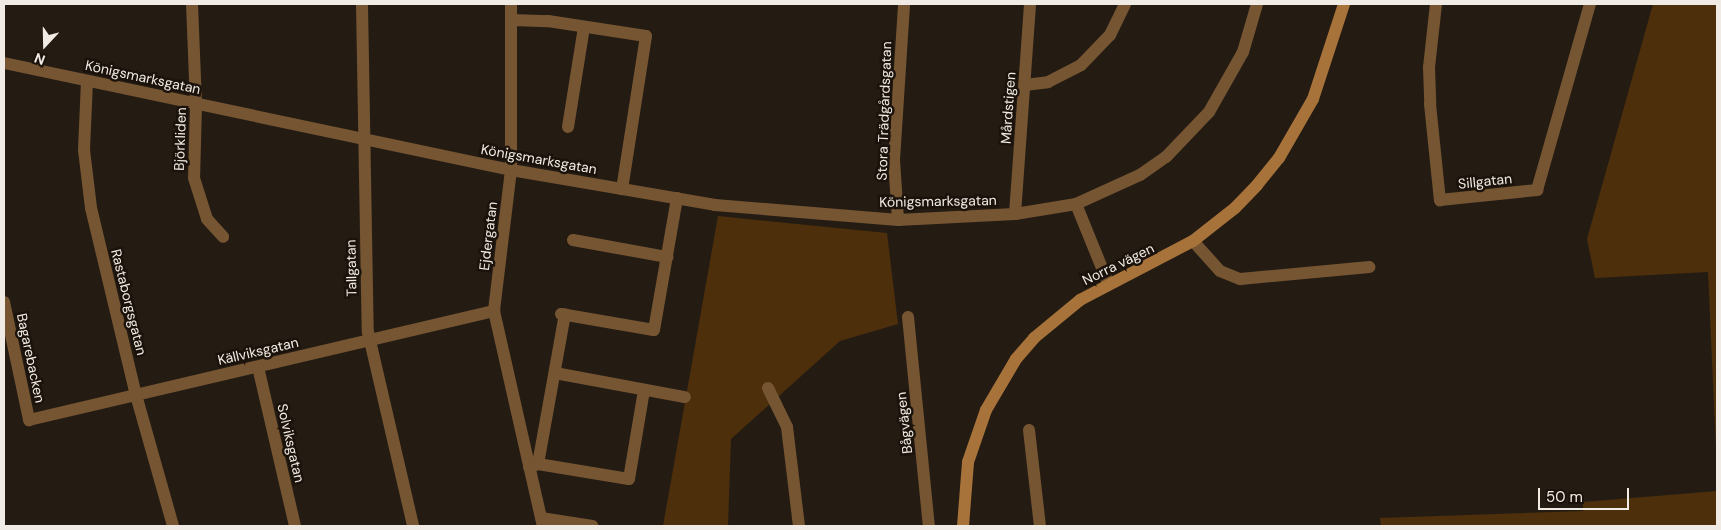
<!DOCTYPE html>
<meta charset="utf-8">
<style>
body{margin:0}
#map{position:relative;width:1721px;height:530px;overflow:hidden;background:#241c13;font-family:"DM Sans",sans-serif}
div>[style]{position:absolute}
.green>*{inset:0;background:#4d2f0c}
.street>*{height:12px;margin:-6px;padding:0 6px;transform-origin:6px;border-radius:6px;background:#765533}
.secondary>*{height:12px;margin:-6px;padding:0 6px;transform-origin:6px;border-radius:6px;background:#a8733a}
span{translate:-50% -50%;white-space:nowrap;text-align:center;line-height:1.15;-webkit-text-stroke:5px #1b130b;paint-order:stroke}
.street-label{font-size:14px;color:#f1ebe5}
.frame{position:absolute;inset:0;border:5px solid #f1ebe5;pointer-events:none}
.north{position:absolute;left:20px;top:20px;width:50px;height:50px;-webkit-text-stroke:4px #1b130b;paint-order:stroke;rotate:201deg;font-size:14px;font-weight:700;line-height:20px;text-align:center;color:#f1ebe5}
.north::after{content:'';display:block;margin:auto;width:18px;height:22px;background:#f1ebe5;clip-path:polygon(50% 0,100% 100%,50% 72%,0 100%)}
.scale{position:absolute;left:1538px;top:488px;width:91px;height:22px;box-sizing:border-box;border:2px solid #f1ebe5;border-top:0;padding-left:6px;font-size:15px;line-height:18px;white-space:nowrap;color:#f1ebe5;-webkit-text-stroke:4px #1b130b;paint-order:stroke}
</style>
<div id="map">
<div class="green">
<div style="clip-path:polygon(1653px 4px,1717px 4px,1717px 471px,1708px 272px,1595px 278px,1587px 239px)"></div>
<div style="clip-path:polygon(718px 216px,887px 233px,898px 324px,840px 341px,731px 439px,728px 526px,663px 526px)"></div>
<div style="clip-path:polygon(1717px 491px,1717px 526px,1381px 526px,1380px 518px,1583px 511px,1583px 502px)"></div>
</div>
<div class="street">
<div style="left:192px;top:4px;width:100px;rotate:87.7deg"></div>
<div style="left:196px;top:104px;width:74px;rotate:91.5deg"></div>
<div style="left:194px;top:178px;width:43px;rotate:72.4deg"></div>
<div style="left:207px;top:219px;width:24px;rotate:48deg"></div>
<div style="left:362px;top:4px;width:328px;rotate:89deg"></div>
<div style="left:368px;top:332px;width:199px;rotate:76.9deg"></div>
<div style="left:511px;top:4px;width:166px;rotate:90deg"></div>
<div style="left:511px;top:170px;width:142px;rotate:96.9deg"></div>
<div style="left:494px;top:311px;width:221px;rotate:77.2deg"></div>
<div style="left:1436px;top:4px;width:63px;rotate:96.3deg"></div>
<div style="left:1429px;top:67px;width:37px;rotate:88deg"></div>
<div style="left:1430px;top:104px;width:97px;rotate:84.1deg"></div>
<div style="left:1440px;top:200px;width:98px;rotate:-5.9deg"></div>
<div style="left:1537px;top:190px;width:193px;rotate:-74.1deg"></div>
<div style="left:511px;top:20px;width:37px;rotate:2deg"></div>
<div style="left:548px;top:21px;width:99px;rotate:8.7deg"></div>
<div style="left:646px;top:36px;width:155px;rotate:98.9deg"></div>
<div style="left:4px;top:63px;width:518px;rotate:11.92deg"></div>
<div style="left:511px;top:170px;width:207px;rotate:9.7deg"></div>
<div style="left:715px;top:205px;width:184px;rotate:4.7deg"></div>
<div style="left:898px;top:220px;width:117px;rotate:-2.9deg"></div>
<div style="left:1015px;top:214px;width:62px;rotate:-9.3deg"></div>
<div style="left:1076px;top:204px;width:70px;rotate:-24.4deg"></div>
<div style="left:1140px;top:175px;width:32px;rotate:-35deg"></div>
<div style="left:1166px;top:157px;width:62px;rotate:-46.3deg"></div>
<div style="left:1209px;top:112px;width:69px;rotate:-60.5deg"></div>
<div style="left:1243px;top:52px;width:50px;rotate:-73.7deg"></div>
<div style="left:87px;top:81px;width:69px;rotate:92.5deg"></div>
<div style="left:84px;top:150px;width:58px;rotate:83.1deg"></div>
<div style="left:91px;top:208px;width:192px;rotate:76.5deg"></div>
<div style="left:136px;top:395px;width:136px;rotate:74.2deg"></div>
<div style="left:1025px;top:85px;width:23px;rotate:-7deg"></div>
<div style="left:1048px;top:82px;width:37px;rotate:-27deg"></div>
<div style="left:1081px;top:65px;width:42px;rotate:-46deg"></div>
<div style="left:1110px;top:35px;width:34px;rotate:-64deg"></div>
<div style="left:568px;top:127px;width:101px;rotate:-80.9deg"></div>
<div style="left:1076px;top:204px;width:85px;rotate:67.9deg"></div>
<div style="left:1015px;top:214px;width:211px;rotate:-85.9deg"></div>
<div style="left:898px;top:220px;width:60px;rotate:-93.8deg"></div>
<div style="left:894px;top:160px;width:156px;rotate:-86.3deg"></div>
<div style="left:573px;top:240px;width:96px;rotate:10.3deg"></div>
<div style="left:1193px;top:241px;width:40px;rotate:48deg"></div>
<div style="left:1220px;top:271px;width:22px;rotate:22deg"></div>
<div style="left:1240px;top:279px;width:130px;rotate:-5.3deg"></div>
<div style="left:4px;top:302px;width:121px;rotate:78deg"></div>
<div style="left:29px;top:420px;width:478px;rotate:-13.2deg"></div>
<div style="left:561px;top:314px;width:94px;rotate:9.8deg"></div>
<div style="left:654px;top:330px;width:134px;rotate:-80.1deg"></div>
<div style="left:908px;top:317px;width:210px;rotate:84.3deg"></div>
<div style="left:258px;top:367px;width:163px;rotate:76.9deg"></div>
<div style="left:555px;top:373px;width:132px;rotate:10.5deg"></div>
<div style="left:768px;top:388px;width:43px;rotate:64deg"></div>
<div style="left:787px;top:427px;width:100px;rotate:83.1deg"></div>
<div style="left:1029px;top:430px;width:97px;rotate:83.5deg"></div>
<div style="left:538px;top:464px;width:152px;rotate:-79.8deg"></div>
<div style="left:529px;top:467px;width:9px;rotate:-18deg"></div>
<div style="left:538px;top:464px;width:92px;rotate:9.4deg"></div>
<div style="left:629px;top:479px;width:90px;rotate:-80.4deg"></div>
<div style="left:541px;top:518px;width:52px;rotate:8.9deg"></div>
</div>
<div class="secondary">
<div style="left:963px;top:526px;width:64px;rotate:-85.5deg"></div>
<div style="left:968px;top:462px;width:55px;rotate:-70.9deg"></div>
<div style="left:986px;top:410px;width:59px;rotate:-59.5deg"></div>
<div style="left:1016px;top:359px;width:28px;rotate:-49deg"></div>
<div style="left:1034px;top:338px;width:60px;rotate:-39.6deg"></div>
<div style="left:1080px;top:300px;width:127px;rotate:-27.6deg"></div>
<div style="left:1193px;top:241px;width:53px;rotate:-38.2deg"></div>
<div style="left:1235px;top:208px;width:32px;rotate:-46deg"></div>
<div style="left:1257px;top:185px;width:35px;rotate:-51deg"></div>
<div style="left:1279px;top:158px;width:68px;rotate:-60deg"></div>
<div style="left:1313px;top:99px;width:100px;rotate:-71.9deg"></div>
</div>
<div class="street-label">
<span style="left:143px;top:77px;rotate:12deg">Königsmarksgatan</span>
<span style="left:1008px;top:108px;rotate:-86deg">Mårdstigen</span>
<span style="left:884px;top:111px;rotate:-88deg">Stora Trädgårdsgatan</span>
<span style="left:180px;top:139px;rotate:-88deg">Björkliden</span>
<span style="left:539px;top:159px;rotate:10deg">Königsmarksgatan</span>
<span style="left:1485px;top:181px;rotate:-6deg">Sillgatan</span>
<span style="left:938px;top:201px;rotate:-1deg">Königsmarksgatan</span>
<span style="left:488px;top:236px;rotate:-83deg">Ejdergatan</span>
<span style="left:1118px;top:264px;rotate:-26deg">Norra vägen</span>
<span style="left:351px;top:268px;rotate:-91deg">Tallgatan</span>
<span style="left:129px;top:302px;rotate:76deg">Rastaborgsgatan</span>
<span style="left:258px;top:351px;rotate:-13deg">Källviksgatan</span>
<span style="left:31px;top:358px;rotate:78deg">Bagarebacken</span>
<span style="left:904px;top:423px;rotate:-96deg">Bågvägen</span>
<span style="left:291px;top:443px;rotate:77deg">Solviksgatan</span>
</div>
<div class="frame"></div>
<div class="north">N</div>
<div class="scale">50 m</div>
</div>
